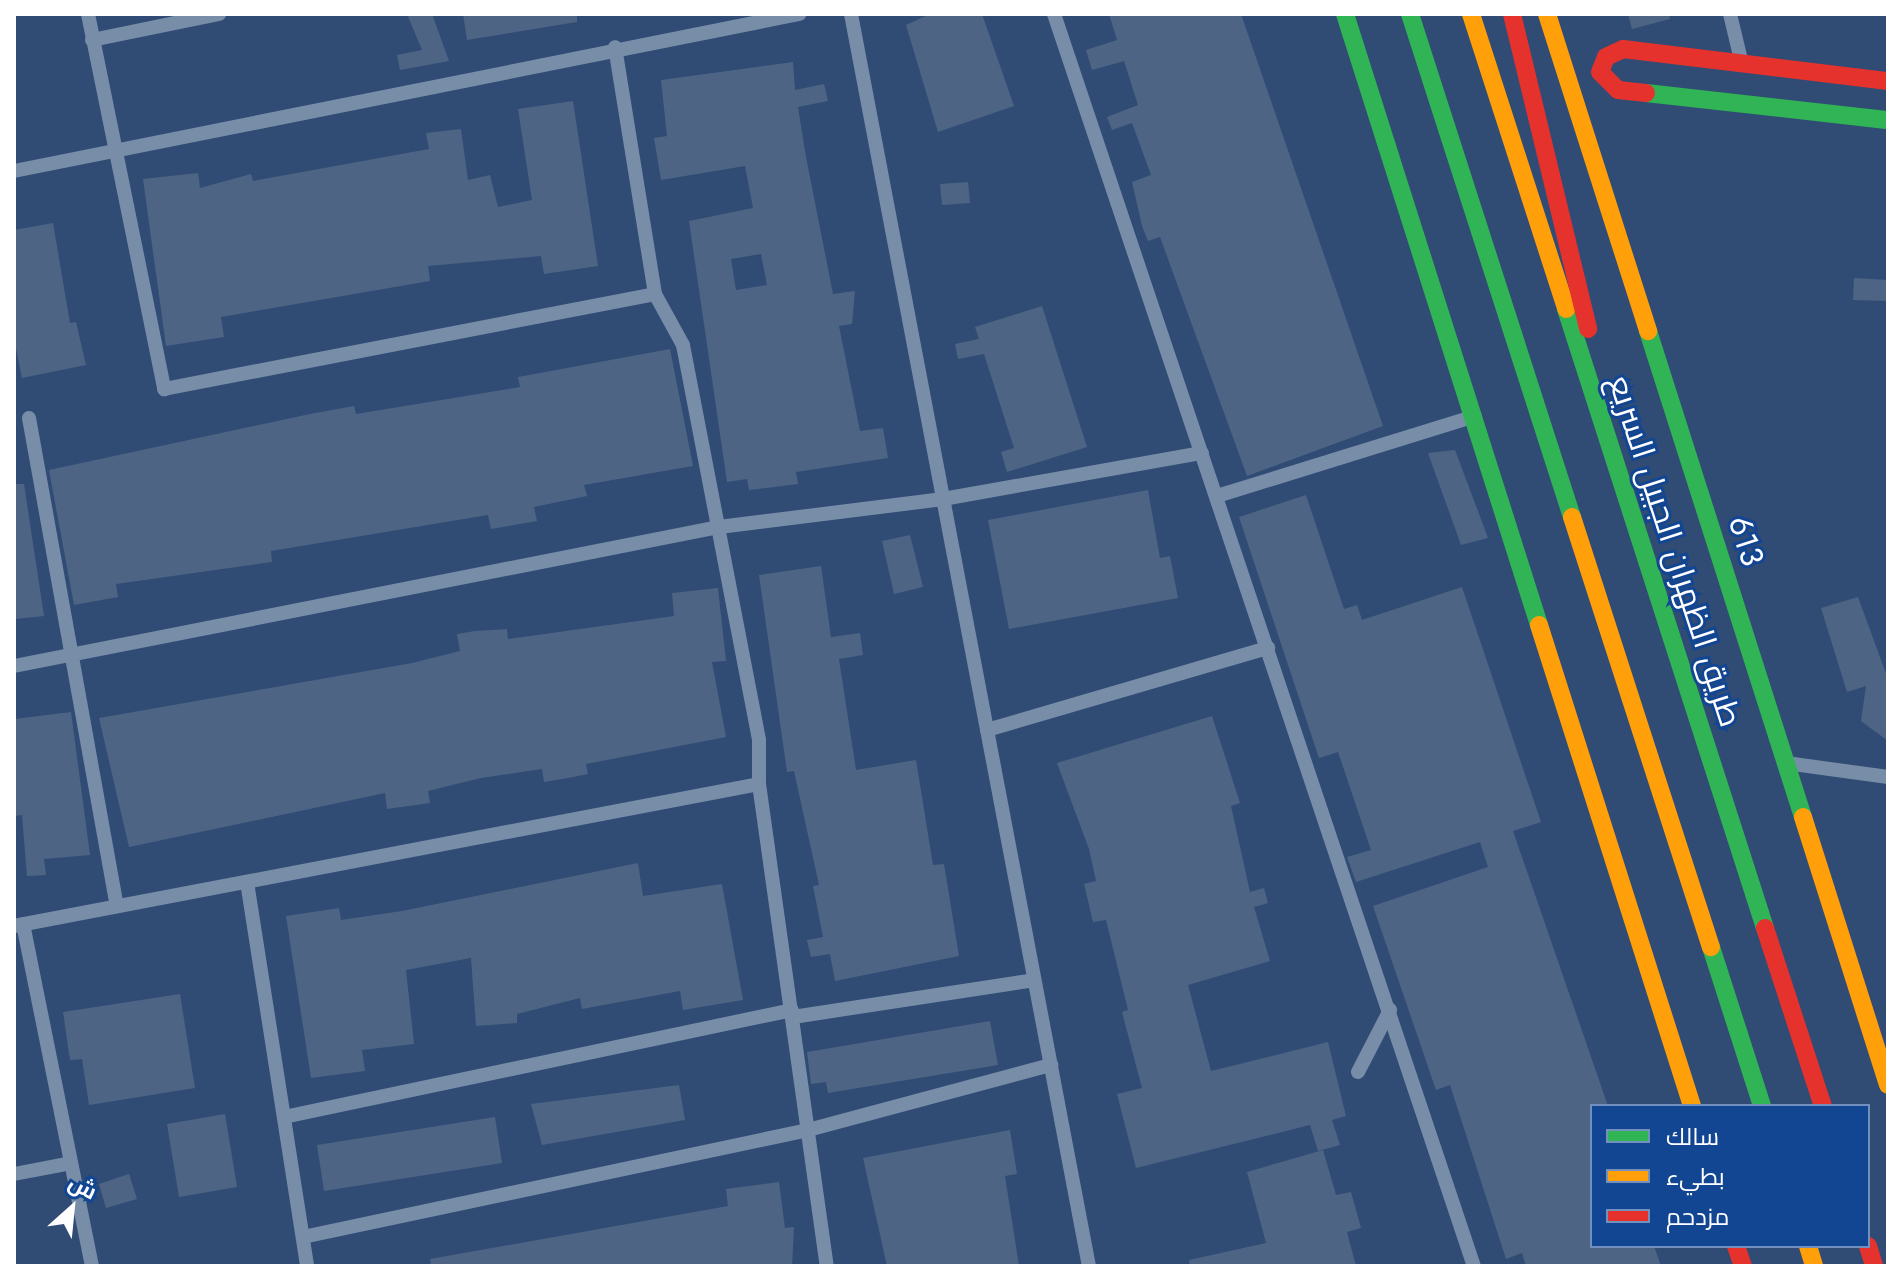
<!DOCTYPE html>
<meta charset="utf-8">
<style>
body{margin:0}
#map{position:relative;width:1902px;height:1280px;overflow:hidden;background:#304c75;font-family:Jost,Cairo,sans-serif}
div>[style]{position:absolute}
.building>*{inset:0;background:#4d6484}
.street>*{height:14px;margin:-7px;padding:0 7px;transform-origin:7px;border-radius:7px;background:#788da8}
.fast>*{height:18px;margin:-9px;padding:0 9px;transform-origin:9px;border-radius:9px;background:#30b455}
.slow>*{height:18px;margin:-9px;padding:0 9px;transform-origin:9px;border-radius:9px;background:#ff9f0a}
.jam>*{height:18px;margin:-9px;padding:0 9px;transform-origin:9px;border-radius:9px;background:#e5322d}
span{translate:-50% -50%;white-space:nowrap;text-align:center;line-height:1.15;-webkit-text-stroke:6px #134692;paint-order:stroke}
.street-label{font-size:32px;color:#fff}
.frame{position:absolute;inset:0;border:16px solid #fff;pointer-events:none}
.legend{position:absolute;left:1590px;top:1104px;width:280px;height:144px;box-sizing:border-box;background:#134692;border:2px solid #7190be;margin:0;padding:10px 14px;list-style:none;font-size:24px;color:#fff}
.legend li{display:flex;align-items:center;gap:16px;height:40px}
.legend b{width:40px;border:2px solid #7190be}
.north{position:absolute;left:32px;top:1168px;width:80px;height:80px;-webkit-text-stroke:6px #134692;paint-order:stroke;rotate:27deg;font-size:22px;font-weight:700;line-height:32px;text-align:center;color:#fff}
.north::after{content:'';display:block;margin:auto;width:28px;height:36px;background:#fff;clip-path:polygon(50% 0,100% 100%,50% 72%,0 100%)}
</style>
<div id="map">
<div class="building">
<div style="clip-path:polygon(407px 14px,432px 14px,449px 61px,400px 70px,397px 55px,422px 50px)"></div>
<div style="clip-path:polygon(463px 14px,577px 14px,577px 22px,467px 40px)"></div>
<div style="clip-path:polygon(930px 14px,982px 14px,1014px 106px,938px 132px,906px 25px)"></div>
<div style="clip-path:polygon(1109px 14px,1241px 14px,1383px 426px,1247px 476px,1160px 237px,1148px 241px,1142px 226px,1132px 182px,1151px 175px,1132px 123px,1112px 130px,1107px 117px,1138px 105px,1124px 61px,1092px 70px,1086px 50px,1117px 40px)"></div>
<div style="clip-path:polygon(1628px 14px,1669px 14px,1670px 19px,1632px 29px)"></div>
<div style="clip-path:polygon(evenodd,793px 62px,795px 90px,824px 84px,828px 101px,798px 107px,806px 157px,833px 294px,855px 291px,852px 324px,839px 326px,860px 431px,883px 428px,888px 458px,796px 472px,798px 484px,749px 490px,747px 479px,727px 482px,689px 221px,753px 208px,745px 166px,661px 180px,654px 138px,667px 136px,661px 80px,793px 62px,761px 254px,767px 285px,736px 290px,731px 259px,761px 254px)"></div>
<div style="clip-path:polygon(573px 101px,598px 266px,544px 274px,541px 256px,428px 266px,430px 281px,221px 317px,224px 337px,166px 346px,143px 179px,198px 173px,200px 188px,251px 174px,253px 181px,429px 149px,426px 133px,461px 129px,468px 180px,490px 175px,498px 207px,532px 200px,518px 109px)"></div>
<div style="clip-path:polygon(968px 182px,970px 203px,942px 205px,940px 184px)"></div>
<div style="clip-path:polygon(53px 223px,70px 323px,76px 322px,86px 365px,22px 378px,14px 339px,14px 230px)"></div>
<div style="clip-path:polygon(1854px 278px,1888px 280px,1888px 301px,1853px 300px)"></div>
<div style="clip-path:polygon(1042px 306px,1087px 447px,1007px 472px,1001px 452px,1014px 448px,984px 354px,958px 359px,955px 344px,979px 339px,975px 327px)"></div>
<div style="clip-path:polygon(670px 349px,693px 466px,584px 485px,587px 496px,534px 507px,537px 521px,491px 529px,488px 515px,271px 551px,272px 562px,116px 584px,118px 597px,74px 605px,49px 470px,310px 414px,354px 406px,356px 414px,520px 387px,518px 377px)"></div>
<div style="clip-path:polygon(1455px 450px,1488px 538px,1461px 545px,1428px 453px)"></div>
<div style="clip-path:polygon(14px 484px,24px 484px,44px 616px,16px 619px)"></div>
<div style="clip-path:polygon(1148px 490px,1160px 558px,1170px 556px,1178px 598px,1009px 629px,988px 520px)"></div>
<div style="clip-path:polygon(1306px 495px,1344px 609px,1357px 605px,1362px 620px,1462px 587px,1541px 822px,1513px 831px,1608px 1106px,1592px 1106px,1592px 1246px,1654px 1246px,1661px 1266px,1526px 1266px,1522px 1253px,1506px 1259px,1450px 1085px,1436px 1090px,1373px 906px,1488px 867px,1480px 842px,1356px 882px,1347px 857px,1371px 850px,1338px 752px,1319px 758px,1239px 517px)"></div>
<div style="clip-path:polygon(910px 535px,923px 587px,894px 594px,882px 541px)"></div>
<div style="clip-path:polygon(821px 566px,831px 637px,860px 633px,863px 655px,839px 659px,856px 770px,916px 760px,933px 865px,944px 864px,959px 956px,835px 981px,830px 954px,811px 957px,807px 940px,823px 937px,813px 886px,819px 885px,794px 771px,787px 772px,759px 575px)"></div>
<div style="clip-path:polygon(718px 588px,726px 661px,712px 662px,726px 737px,586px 764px,588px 774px,568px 778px,544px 782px,542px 769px,481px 778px,428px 791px,430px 803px,387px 809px,385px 793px,129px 847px,99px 718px,412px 663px,460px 651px,457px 634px,475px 631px,507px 629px,508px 639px,674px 616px,672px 593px)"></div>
<div style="clip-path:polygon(1858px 597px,1888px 679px,1888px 741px,1861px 721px,1866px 686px,1847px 692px,1821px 608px)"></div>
<div style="clip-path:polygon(71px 712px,90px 855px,44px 859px,46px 875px,27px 876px,22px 815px,14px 816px,14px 719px)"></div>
<div style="clip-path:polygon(1212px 716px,1240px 803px,1231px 806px,1250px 892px,1264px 888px,1268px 903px,1254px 907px,1270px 961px,1188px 985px,1211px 1071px,1328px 1042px,1346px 1116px,1332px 1120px,1340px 1145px,1318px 1151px,1310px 1125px,1136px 1168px,1117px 1094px,1142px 1088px,1122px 1012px,1128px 1010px,1106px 920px,1093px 922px,1084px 884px,1096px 881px,1089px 849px,1057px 763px)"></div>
<div style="clip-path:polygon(638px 863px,643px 896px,722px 884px,743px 1000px,683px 1010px,680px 991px,582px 1009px,580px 998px,517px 1014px,517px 1023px,476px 1026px,471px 958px,406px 970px,414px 1044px,362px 1050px,365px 1071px,311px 1078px,286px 916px,339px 908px,341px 920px,402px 911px)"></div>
<div style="clip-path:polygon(180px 994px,195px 1088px,89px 1105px,82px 1059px,70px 1060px,63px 1012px)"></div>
<div style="clip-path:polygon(990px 1021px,998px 1065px,828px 1093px,826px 1082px,811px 1084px,807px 1052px)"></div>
<div style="clip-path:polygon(679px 1085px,685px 1120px,542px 1145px,531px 1104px)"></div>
<div style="clip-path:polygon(225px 1114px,237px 1187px,179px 1197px,167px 1124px)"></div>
<div style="clip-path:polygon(495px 1117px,502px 1163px,324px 1191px,317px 1145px)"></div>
<div style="clip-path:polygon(1010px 1130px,1017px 1174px,1005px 1176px,1019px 1266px,887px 1266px,863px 1158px)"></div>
<div style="clip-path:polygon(1323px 1150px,1336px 1195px,1351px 1192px,1361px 1228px,1347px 1232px,1356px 1266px,1190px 1266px,1189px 1260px,1266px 1243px,1247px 1172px)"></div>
<div style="clip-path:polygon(129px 1174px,137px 1199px,106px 1208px,99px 1184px)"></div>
<div style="clip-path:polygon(779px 1182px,785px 1228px,794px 1227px,792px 1266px,431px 1266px,430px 1259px,728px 1206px,726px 1189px)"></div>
</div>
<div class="street">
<div style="left:88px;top:14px;width:383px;rotate:78.5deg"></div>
<div style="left:164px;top:389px;width:500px;rotate:-10.95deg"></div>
<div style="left:655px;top:294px;width:250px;rotate:-99.2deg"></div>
<div style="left:851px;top:14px;width:1274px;rotate:79.24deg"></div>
<div style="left:1054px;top:14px;width:1321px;rotate:71.46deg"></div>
<div style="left:1730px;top:14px;width:47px;rotate:76.6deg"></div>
<div style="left:92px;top:40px;width:130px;rotate:-11.6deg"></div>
<div style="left:14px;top:171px;width:801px;rotate:-11.31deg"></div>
<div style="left:655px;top:294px;width:58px;rotate:61.2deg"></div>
<div style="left:683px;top:345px;width:402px;rotate:79.1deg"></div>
<div style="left:759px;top:740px;width:44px;rotate:90deg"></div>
<div style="left:29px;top:418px;width:496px;rotate:79.8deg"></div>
<div style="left:1217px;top:496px;width:270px;rotate:-17.2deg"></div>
<div style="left:14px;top:666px;width:719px;rotate:-11.15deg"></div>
<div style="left:719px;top:527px;width:226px;rotate:-7.1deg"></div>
<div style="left:943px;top:499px;width:263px;rotate:-10.1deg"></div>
<div style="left:987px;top:730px;width:293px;rotate:-16.3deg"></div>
<div style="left:1786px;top:763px;width:103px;rotate:7.8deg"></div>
<div style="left:247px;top:882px;width:389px;rotate:81.1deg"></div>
<div style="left:23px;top:924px;width:349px;rotate:78.6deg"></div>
<div style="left:14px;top:926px;width:758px;rotate:-10.79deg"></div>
<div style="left:759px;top:784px;width:487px;rotate:82deg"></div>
<div style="left:793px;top:1017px;width:244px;rotate:-8.7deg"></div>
<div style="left:1358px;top:1072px;width:70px;rotate:-62.7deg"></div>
<div style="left:284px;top:1117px;width:519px;rotate:-11.89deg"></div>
<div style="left:14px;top:1174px;width:58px;rotate:-10.9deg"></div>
<div style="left:303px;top:1237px;width:516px;rotate:-11.96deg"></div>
<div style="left:808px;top:1130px;width:252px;rotate:-15deg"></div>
</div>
<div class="fast">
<div style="left:1345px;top:14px;width:641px;rotate:72.38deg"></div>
<div style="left:1410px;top:14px;width:528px;rotate:72.15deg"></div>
<div style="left:1646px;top:93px;width:244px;rotate:6.4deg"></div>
<div style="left:1566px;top:309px;width:650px;rotate:72.18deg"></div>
<div style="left:1648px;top:331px;width:510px;rotate:72.31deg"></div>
<div style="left:1711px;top:947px;width:167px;rotate:72.2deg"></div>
</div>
<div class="slow">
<div style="left:1471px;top:14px;width:310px;rotate:72.1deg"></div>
<div style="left:1547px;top:14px;width:333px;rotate:72.3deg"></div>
<div style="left:1572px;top:517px;width:452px;rotate:72.1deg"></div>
<div style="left:1539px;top:625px;width:505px;rotate:72.35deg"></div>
<div style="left:1803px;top:817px;width:281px;rotate:72.4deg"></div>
<div style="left:1808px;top:1246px;width:21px;rotate:73deg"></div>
</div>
<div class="jam">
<div style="left:1512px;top:14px;width:324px;rotate:76.4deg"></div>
<div style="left:1646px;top:93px;width:28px;rotate:-174deg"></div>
<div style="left:1618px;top:90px;width:25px;rotate:-135deg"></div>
<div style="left:1600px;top:72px;width:16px;rotate:-68deg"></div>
<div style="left:1606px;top:57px;width:19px;rotate:-25deg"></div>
<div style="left:1623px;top:49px;width:267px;rotate:6.9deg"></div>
<div style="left:1765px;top:928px;width:187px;rotate:72deg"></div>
<div style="left:1736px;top:1246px;width:21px;rotate:71deg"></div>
<div style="left:1868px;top:1246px;width:21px;rotate:73deg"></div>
</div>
<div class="street-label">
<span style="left:1746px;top:541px;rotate:72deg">613</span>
<span style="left:1675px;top:551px;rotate:72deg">طريق الظهران الجبيل السريع</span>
</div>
<div class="frame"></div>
<ul class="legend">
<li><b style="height:10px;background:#30b455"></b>سالك</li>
<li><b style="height:10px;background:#ff9f0a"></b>بطيء</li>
<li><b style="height:10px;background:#e5322d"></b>مزدحم</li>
</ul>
<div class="north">ش</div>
</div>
